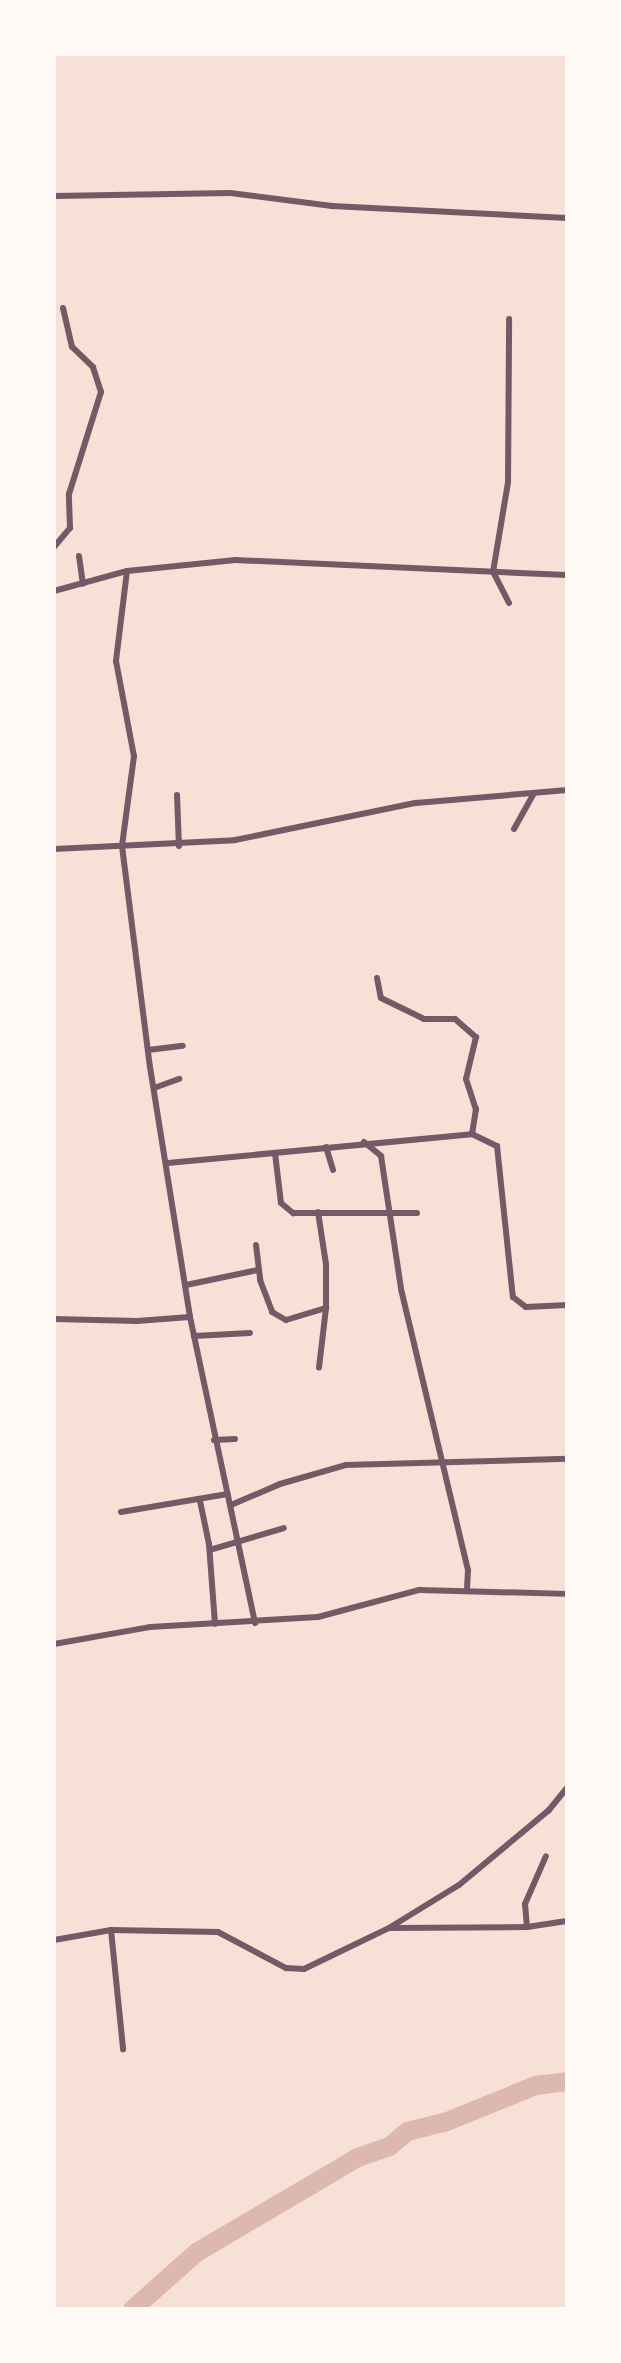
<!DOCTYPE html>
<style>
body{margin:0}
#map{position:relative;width:621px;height:2363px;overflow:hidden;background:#f7e1d7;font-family:Quicksand,sans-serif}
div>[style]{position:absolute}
.river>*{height:19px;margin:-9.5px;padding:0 9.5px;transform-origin:9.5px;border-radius:9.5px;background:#dcb8b0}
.minor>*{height:6px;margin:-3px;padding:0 3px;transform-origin:3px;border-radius:3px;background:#755966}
span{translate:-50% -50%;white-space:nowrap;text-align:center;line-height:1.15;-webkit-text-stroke:7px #fffaf5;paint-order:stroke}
.frame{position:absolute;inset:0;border:56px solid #fffaf5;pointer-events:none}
</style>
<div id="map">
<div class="river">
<div style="left:132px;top:2309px;width:86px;rotate:-41.7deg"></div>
<div style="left:196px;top:2252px;width:187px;rotate:-30.5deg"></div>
<div style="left:357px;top:2157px;width:34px;rotate:-19deg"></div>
<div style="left:389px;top:2146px;width:23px;rotate:-40deg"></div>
<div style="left:407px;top:2131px;width:38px;rotate:-14deg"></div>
<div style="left:444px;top:2122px;width:98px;rotate:-22.1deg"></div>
<div style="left:535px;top:2085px;width:32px;rotate:-7deg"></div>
</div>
<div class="minor">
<div style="left:54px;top:196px;width:176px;rotate:-1deg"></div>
<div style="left:230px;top:193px;width:103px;rotate:7.3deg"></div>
<div style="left:332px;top:206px;width:235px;rotate:2.9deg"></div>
<div style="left:54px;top:547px;width:25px;rotate:-50deg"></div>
<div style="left:70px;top:528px;width:34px;rotate:-92deg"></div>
<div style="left:69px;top:494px;width:107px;rotate:-72.6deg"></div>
<div style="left:101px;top:392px;width:26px;rotate:-108deg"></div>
<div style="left:93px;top:367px;width:29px;rotate:-136deg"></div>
<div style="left:72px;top:347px;width:40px;rotate:-103deg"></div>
<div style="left:79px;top:556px;width:28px;rotate:82deg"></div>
<div style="left:127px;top:571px;width:91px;rotate:97deg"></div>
<div style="left:116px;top:661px;width:97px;rotate:79.3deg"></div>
<div style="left:134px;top:756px;width:91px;rotate:97.6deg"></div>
<div style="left:122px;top:846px;width:223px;rotate:82.8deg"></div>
<div style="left:150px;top:1067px;width:253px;rotate:80.9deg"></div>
<div style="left:190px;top:1317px;width:313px;rotate:78deg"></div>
<div style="left:54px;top:591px;width:76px;rotate:-15.3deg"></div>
<div style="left:127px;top:571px;width:109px;rotate:-5.8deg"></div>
<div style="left:235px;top:560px;width:332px;rotate:2.6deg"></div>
<div style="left:509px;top:603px;width:35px;rotate:-117deg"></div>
<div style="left:493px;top:572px;width:91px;rotate:-80.5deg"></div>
<div style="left:508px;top:482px;width:163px;rotate:-89.6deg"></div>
<div style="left:177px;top:795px;width:51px;rotate:87.8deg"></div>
<div style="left:514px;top:829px;width:41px;rotate:-60.9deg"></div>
<div style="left:54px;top:849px;width:181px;rotate:-2.8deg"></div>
<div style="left:235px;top:840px;width:185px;rotate:-11.6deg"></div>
<div style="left:416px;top:803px;width:152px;rotate:-4.9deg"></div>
<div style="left:377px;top:978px;width:20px;rotate:79deg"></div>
<div style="left:381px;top:998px;width:48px;rotate:26deg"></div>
<div style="left:424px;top:1019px;width:31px"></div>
<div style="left:455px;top:1019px;width:28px;rotate:41deg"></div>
<div style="left:476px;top:1037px;width:43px;rotate:103.4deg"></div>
<div style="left:466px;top:1079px;width:32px;rotate:72deg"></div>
<div style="left:476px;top:1109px;width:25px;rotate:99deg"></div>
<div style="left:472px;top:1134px;width:28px;rotate:26deg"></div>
<div style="left:497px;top:1146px;width:152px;rotate:84deg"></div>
<div style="left:513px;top:1297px;width:16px;rotate:38deg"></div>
<div style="left:526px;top:1307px;width:41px;rotate:-2.8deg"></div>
<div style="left:148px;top:1050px;width:35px;rotate:-7deg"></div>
<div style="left:154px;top:1088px;width:27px;rotate:-20deg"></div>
<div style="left:364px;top:1142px;width:22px;rotate:39deg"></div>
<div style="left:381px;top:1156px;width:134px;rotate:81.4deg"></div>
<div style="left:401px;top:1289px;width:289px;rotate:76.6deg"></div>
<div style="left:468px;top:1570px;width:20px;rotate:93deg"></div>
<div style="left:326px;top:1147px;width:24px;rotate:73deg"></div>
<div style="left:275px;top:1153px;width:50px;rotate:83.2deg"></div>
<div style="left:281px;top:1203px;width:16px;rotate:40deg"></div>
<div style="left:293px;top:1213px;width:124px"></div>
<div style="left:168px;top:1163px;width:305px;rotate:-5.4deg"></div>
<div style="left:318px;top:1212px;width:53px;rotate:81.3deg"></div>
<div style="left:326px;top:1264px;width:44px;rotate:90deg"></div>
<div style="left:326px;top:1308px;width:60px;rotate:96.7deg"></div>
<div style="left:256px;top:1245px;width:35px;rotate:83deg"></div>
<div style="left:260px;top:1280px;width:34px;rotate:69deg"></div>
<div style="left:272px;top:1312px;width:16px;rotate:30deg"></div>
<div style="left:286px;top:1320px;width:42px;rotate:-16.7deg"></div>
<div style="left:186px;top:1285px;width:74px;rotate:-11.8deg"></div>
<div style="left:54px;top:1319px;width:83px;rotate:1.4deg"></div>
<div style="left:137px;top:1321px;width:53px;rotate:-4.3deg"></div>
<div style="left:194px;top:1336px;width:56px;rotate:-3.1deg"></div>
<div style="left:214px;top:1440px;width:21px;rotate:-3deg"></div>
<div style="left:200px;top:1501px;width:44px;rotate:78.2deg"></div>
<div style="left:209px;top:1544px;width:80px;rotate:85.7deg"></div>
<div style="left:231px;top:1505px;width:53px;rotate:-23.2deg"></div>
<div style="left:280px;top:1484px;width:69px;rotate:-16.1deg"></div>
<div style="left:346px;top:1465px;width:221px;rotate:-1.6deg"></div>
<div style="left:121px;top:1512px;width:108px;rotate:-9.6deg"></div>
<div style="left:210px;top:1550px;width:77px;rotate:-16.6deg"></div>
<div style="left:54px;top:1644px;width:97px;rotate:-10deg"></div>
<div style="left:150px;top:1627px;width:168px;rotate:-3.4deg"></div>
<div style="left:318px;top:1617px;width:105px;rotate:-15deg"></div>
<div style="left:419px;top:1590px;width:148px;rotate:1.5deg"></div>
<div style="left:527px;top:1927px;width:23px;rotate:-95deg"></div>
<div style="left:525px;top:1904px;width:52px;rotate:-66.4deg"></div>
<div style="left:391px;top:1928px;width:136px;rotate:-0.4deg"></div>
<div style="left:527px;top:1927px;width:40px;rotate:-8.5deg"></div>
<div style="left:111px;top:1930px;width:120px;rotate:84.2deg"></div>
<div style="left:54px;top:1940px;width:58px;rotate:-10deg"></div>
<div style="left:111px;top:1930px;width:107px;rotate:1.1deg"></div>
<div style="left:218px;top:1932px;width:77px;rotate:27.9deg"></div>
<div style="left:286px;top:1968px;width:18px;rotate:3deg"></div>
<div style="left:304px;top:1969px;width:94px;rotate:-25.8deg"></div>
<div style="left:389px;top:1928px;width:82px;rotate:-31.6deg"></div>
<div style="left:459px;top:1885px;width:117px;rotate:-39.8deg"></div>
<div style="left:549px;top:1810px;width:28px;rotate:-51deg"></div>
</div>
<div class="frame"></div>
</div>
